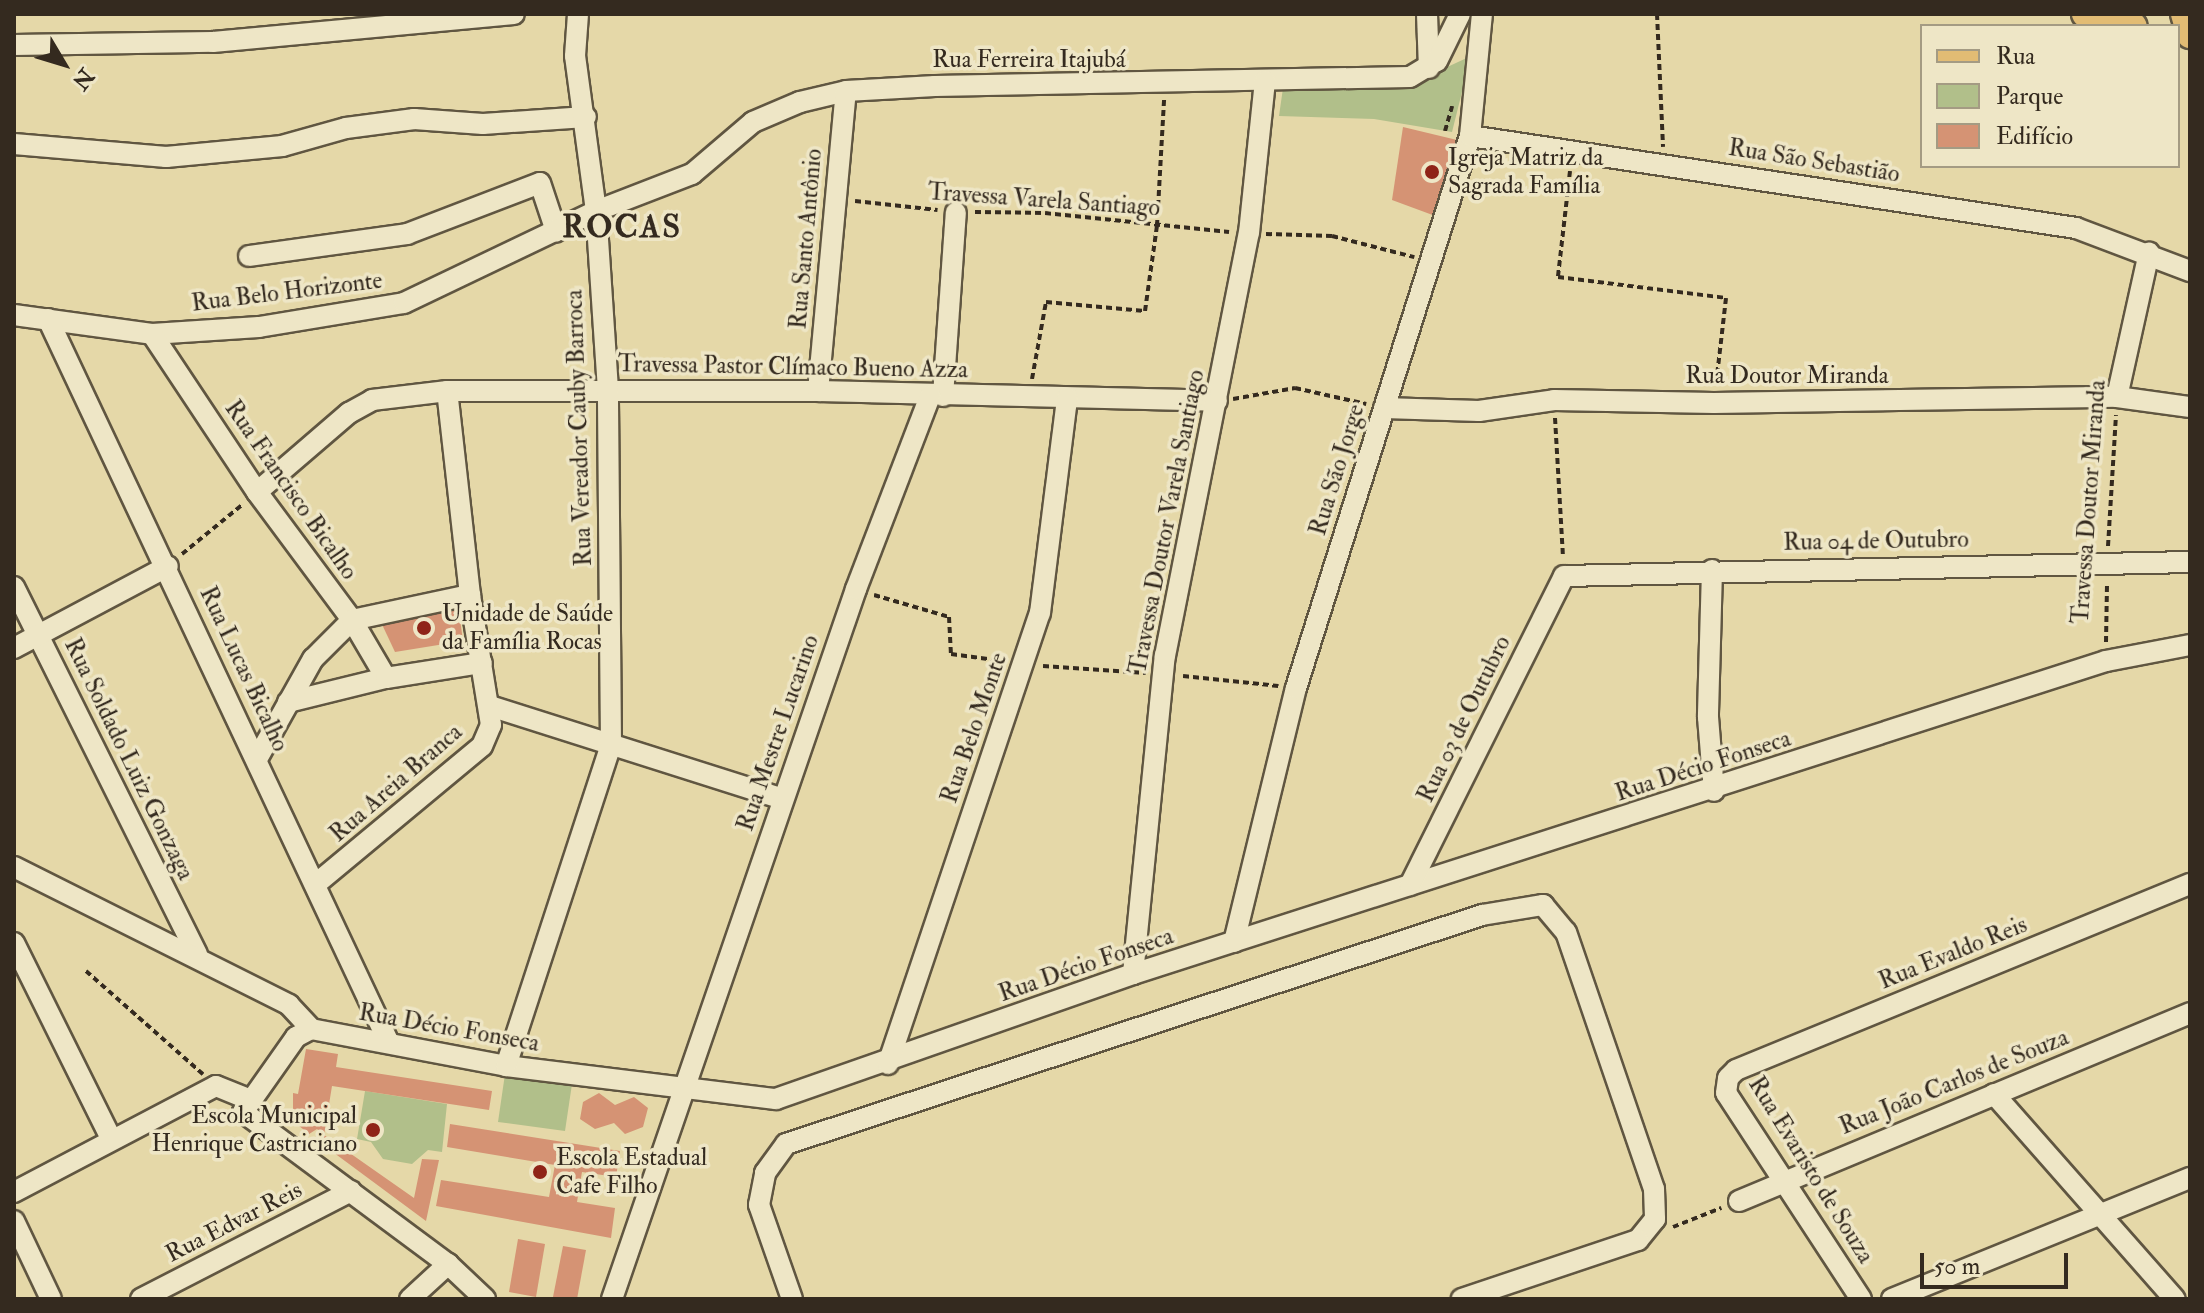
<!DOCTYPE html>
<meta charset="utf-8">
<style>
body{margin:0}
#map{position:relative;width:2204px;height:1313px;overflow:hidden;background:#e5d8a8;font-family:"IM FELL Double Pica",serif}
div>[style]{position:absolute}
.green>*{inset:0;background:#b1bf8a}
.building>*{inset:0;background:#d59374}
.path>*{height:4px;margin-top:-2px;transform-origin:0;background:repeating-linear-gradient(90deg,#342a1f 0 6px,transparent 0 10px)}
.roads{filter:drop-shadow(2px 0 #605641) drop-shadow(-2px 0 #605641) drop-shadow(0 2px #605641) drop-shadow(0 -2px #605641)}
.minor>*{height:20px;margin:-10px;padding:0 10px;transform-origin:10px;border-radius:10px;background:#eee6c6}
.major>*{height:26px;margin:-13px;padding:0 13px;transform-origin:13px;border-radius:13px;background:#e2bc74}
.dots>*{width:22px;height:22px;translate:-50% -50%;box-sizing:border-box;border:4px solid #eee6c6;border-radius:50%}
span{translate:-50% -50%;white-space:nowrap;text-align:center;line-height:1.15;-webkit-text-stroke:7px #eee6c6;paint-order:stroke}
.street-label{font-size:24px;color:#342a1f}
.poi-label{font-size:24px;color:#342a1f}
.left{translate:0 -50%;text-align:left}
.right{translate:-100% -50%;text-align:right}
.district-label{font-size:32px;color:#342a1f;font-weight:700;letter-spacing:2px}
.frame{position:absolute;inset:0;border:16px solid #342a1f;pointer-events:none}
.legend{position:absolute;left:1920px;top:24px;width:260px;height:144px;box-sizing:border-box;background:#eee6c6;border:2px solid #a49b83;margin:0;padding:10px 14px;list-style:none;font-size:24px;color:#342a1f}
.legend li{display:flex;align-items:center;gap:16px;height:40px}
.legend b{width:40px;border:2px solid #a49b83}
.north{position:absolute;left:24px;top:24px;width:80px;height:80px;-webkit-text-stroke:6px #eee6c6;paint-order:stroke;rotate:128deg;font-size:22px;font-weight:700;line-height:32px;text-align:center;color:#342a1f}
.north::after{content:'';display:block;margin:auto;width:28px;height:36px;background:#342a1f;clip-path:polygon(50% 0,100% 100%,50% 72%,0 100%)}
.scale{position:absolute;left:1920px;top:1253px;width:148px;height:36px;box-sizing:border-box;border:4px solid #342a1f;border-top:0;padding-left:10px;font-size:24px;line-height:28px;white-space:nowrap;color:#342a1f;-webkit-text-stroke:6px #eee6c6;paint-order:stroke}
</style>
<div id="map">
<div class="green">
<div style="clip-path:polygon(1471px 56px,1452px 132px,1374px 119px,1279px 116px,1283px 88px,1402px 88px)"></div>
<div style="clip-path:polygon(505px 1074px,572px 1084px,565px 1131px,498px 1122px)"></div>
<div style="clip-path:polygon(365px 1091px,447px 1104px,442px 1152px,428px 1150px,412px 1164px,383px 1159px,371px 1142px,357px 1139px)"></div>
</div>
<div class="building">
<div style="clip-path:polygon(1403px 127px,1457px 140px,1438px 217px,1392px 200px)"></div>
<div style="clip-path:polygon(458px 605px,463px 641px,395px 652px,379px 618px)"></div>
<div style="clip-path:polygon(306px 1049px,338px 1054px,336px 1067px,492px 1091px,489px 1110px,332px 1086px,324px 1135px,414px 1198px,422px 1159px,439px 1160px,426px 1221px,318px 1141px,324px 1135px,317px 1129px,309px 1134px,293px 1121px,293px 1093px,298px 1094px)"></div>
<div style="clip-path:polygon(599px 1093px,615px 1105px,634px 1097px,648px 1108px,643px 1127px,625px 1134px,614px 1123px,595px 1129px,580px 1119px,583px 1102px)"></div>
<div style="clip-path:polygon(450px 1124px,620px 1151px,616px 1177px,582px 1172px,577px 1202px,615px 1208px,611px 1238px,436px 1206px,441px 1180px,549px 1197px,555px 1165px,447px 1147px)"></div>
<div style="clip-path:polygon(518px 1239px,545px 1244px,536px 1297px,509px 1292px)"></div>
<div style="clip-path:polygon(563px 1246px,586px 1250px,577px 1299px,553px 1297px)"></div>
</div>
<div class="path">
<div style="left:1657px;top:14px;width:133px;rotate:87.4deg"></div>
<div style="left:1445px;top:131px;width:26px;rotate:-74deg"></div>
<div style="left:1570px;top:171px;width:107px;rotate:96.5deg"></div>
<div style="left:1558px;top:277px;width:169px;rotate:7.1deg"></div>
<div style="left:1726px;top:298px;width:88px;rotate:96.6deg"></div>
<div style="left:855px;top:201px;width:83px;rotate:6.2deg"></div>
<div style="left:975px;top:212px;width:70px;rotate:0.8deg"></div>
<div style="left:1045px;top:213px;width:185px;rotate:5.9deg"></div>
<div style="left:1266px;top:234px;width:66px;rotate:1.7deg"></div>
<div style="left:1332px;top:236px;width:85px;rotate:14.4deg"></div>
<div style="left:1032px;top:379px;width:78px;rotate:-79.7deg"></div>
<div style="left:1046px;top:302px;width:99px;rotate:5.2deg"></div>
<div style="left:1145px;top:311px;width:86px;rotate:-82deg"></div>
<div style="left:1157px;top:226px;width:127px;rotate:-86.8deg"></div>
<div style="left:1233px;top:399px;width:63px;rotate:-10.1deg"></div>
<div style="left:1295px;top:388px;width:73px;rotate:12.7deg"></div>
<div style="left:1555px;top:418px;width:139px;rotate:86.7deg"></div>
<div style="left:2108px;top:546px;width:131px;rotate:-86.5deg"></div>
<div style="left:182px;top:554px;width:79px;rotate:-39.3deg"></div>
<div style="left:874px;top:595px;width:78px;rotate:16.3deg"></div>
<div style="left:949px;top:617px;width:37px;rotate:87deg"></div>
<div style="left:951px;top:654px;width:52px;rotate:7.7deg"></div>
<div style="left:2106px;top:642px;width:59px;rotate:-89deg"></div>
<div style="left:1043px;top:666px;width:103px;rotate:3.9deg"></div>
<div style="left:1183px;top:676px;width:96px;rotate:6deg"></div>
<div style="left:86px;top:971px;width:156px;rotate:41.4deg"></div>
<div style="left:1673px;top:1227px;width:52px;rotate:-21.6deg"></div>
</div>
<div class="roads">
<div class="minor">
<div style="left:1427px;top:14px;width:54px;rotate:87.9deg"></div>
<div style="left:14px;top:45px;width:199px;rotate:-0.9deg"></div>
<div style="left:213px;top:42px;width:302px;rotate:-5.3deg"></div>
<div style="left:1470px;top:136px;width:613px;rotate:8.63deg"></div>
<div style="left:2076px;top:228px;width:122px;rotate:20.7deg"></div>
<div style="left:14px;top:144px;width:153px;rotate:4.9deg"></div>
<div style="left:166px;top:157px;width:117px;rotate:-5.4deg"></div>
<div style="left:282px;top:146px;width:66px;rotate:-15.7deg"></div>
<div style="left:346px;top:128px;width:69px;rotate:-7.5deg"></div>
<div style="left:414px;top:119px;width:69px;rotate:4.1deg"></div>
<div style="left:483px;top:124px;width:103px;rotate:-3.9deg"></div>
<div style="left:249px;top:256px;width:160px;rotate:-7.9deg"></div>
<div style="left:407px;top:234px;width:142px;rotate:-21deg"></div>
<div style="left:540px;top:183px;width:51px;rotate:71.6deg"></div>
<div style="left:14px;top:315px;width:139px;rotate:7.8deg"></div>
<div style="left:152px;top:334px;width:107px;rotate:-3.7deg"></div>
<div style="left:259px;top:327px;width:147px;rotate:-9.4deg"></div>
<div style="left:404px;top:303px;width:213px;rotate:-25.6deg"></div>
<div style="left:596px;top:211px;width:103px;rotate:-21.1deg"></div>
<div style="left:692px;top:174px;width:80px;rotate:-40.4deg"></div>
<div style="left:753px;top:122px;width:51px;rotate:-23.1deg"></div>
<div style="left:800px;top:102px;width:47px;rotate:-13.4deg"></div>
<div style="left:846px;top:91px;width:89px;rotate:-3.2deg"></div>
<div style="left:935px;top:86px;width:475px;rotate:-1.1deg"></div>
<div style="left:1410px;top:77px;width:31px;rotate:-31deg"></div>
<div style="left:1437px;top:61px;width:52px;rotate:-63.9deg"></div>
<div style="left:48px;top:319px;width:800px;rotate:64.78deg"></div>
<div style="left:152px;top:334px;width:190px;rotate:56.4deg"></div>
<div style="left:257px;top:492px;width:159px;rotate:53.4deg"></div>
<div style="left:352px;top:620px;width:67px;rotate:59.6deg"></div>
<div style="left:818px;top:391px;width:301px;rotate:-84.7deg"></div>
<div style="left:943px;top:396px;width:184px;rotate:-86deg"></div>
<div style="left:2117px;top:397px;width:148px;rotate:-77.5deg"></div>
<div style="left:1384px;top:408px;width:95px;rotate:1.8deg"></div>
<div style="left:1479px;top:411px;width:76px;rotate:-8.3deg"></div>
<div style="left:1554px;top:400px;width:160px;rotate:1.1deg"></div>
<div style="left:1714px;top:403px;width:403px;rotate:-0.9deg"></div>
<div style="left:2117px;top:397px;width:74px;rotate:7.8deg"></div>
<div style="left:257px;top:492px;width:121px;rotate:-40.7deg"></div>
<div style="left:349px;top:413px;width:26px;rotate:-29deg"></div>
<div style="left:372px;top:400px;width:76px;rotate:-6.8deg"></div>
<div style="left:447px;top:391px;width:371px"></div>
<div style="left:818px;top:391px;width:399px;rotate:1.4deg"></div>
<div style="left:1712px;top:570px;width:147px;rotate:91.6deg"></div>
<div style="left:1708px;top:717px;width:74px;rotate:85.4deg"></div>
<div style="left:14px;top:587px;width:410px;rotate:63.5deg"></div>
<div style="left:14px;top:648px;width:174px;rotate:-28deg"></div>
<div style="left:288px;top:702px;width:101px;rotate:-13.8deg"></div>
<div style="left:386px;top:678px;width:97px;rotate:-8.9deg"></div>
<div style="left:490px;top:706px;width:307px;rotate:17.6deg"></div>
<div style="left:257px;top:759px;width:115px;rotate:-60.8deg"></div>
<div style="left:313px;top:659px;width:55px;rotate:-45deg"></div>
<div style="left:352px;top:620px;width:121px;rotate:-12deg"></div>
<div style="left:14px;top:867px;width:308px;rotate:26.6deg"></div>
<div style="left:289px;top:1005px;width:33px;rotate:47deg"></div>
<div style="left:311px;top:1029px;width:198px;rotate:10.7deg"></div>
<div style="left:506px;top:1066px;width:272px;rotate:7deg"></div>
<div style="left:776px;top:1099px;width:378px;rotate:-19.3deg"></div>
<div style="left:1133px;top:974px;width:1022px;rotate:-17.83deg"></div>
<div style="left:2106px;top:661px;width:86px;rotate:-10.8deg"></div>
<div style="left:317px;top:883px;width:214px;rotate:-39.7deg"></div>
<div style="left:482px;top:746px;width:23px;rotate:-67deg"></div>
<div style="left:491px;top:725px;width:132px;rotate:-99.2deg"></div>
<div style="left:470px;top:595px;width:205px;rotate:-96.4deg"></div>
<div style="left:1410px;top:885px;width:345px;rotate:-63.5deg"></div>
<div style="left:1564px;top:576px;width:626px;rotate:-1.28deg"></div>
<div style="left:1234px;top:942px;width:261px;rotate:-76.3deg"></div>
<div style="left:1296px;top:688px;width:579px;rotate:-72.5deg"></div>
<div style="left:1470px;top:136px;width:123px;rotate:-84.4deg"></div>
<div style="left:14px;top:943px;width:218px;rotate:63.6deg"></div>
<div style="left:1133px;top:974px;width:320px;rotate:-84.3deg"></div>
<div style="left:1165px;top:656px;width:431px;rotate:-78.8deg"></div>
<div style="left:1249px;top:233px;width:153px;rotate:-84deg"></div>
<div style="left:311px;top:1029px;width:17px;rotate:152deg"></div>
<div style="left:296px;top:1037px;width:92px;rotate:125.2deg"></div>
<div style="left:243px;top:1112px;width:255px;rotate:36.6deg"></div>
<div style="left:448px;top:1264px;width:51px;rotate:43.4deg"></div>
<div style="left:888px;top:1064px;width:476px;rotate:-71.4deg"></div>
<div style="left:1040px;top:613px;width:217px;rotate:-82.8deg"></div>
<div style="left:506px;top:1066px;width:338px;rotate:-71.9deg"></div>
<div style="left:611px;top:745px;width:355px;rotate:-90.5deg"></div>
<div style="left:608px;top:390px;width:179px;rotate:-93.8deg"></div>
<div style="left:596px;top:211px;width:156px;rotate:-97.7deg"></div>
<div style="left:575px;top:56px;width:42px;rotate:-85.9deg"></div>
<div style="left:1994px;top:1094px;width:273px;rotate:48.6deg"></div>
<div style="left:14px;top:1192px;width:228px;rotate:-27.7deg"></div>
<div style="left:216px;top:1086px;width:35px;rotate:22deg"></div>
<div style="left:1739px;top:1201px;width:489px;rotate:-22.6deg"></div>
<div style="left:14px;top:1221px;width:86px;rotate:64.6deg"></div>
<div style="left:141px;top:1299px;width:236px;rotate:-27.2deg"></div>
<div style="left:410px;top:1299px;width:52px;rotate:-42.6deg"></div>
<div style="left:612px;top:1299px;width:751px;rotate:-71.03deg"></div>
<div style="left:856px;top:589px;width:207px;rotate:-69deg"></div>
<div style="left:792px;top:1299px;width:100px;rotate:-109.3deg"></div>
<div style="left:759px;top:1205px;width:33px;rotate:-79deg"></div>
<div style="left:765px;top:1173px;width:36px;rotate:-54deg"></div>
<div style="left:786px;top:1144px;width:733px;rotate:-18.21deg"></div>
<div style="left:1482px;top:915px;width:62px;rotate:-9.3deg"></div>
<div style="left:1543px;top:905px;width:35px;rotate:50deg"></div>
<div style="left:1566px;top:932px;width:272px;rotate:71.1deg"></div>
<div style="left:1654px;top:1189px;width:30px;rotate:88deg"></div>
<div style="left:1655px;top:1219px;width:27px;rotate:129deg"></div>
<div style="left:1638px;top:1240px;width:186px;rotate:161.5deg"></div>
<div style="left:1861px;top:1299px;width:246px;rotate:-123.2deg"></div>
<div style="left:1726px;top:1093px;width:15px;rotate:-82deg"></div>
<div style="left:1728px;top:1078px;width:11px;rotate:-45deg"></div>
<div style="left:1736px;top:1070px;width:491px;rotate:-22.3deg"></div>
<div style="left:1892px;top:1299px;width:322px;rotate:-22.1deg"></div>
</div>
<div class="major">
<div style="left:2085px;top:14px;width:50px;rotate:13.8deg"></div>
<div style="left:2184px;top:14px;width:22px;rotate:74deg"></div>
</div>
</div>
<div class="dots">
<div style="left:1432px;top:172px;background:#8f2418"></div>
<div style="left:424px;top:628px;background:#8f2418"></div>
<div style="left:373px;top:1130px;background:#8f2418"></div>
<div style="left:540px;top:1172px;background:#8f2418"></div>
</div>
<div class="street-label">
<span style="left:1029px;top:60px">Rua Ferreira Itajubá</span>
<span style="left:1814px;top:161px;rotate:9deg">Rua São Sebastião</span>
<span style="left:1044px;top:200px;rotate:4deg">Travessa Varela Santiago</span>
<span style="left:806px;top:239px;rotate:-85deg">Rua Santo Antônio</span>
<span style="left:287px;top:292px;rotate:-7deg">Rua Belo Horizonte</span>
<span style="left:793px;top:367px;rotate:1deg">Travessa Pastor Clímaco Bueno Azza</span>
<span style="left:1787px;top:376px">Rua Doutor Miranda</span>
<span style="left:579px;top:428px;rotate:-92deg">Rua Vereador Cauby Barroca</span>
<span style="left:1337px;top:470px;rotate:-73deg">Rua São Jorge</span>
<span style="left:291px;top:490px;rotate:55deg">Rua Francisco Bicalho</span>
<span style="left:2089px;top:502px;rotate:-86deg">Travessa Doutor Miranda</span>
<span style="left:1167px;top:522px;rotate:-79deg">Travessa Doutor Varela Santiago</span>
<span style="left:1876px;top:541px;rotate:-1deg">Rua 04 de Outubro</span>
<span style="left:244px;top:669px;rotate:65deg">Rua Lucas Bicalho</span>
<span style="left:1464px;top:719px;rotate:-64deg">Rua 03 de Outubro</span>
<span style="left:974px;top:728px;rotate:-71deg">Rua Belo Monte</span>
<span style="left:778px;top:733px;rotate:-71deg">Rua Mestre Lucarino</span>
<span style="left:129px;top:759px;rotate:64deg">Rua Soldado Luiz Gonzaga</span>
<span style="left:1703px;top:766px;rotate:-18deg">Rua Décio Fonseca</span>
<span style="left:396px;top:783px;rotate:-41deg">Rua Areia Branca</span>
<span style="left:1953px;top:953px;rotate:-22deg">Rua Evaldo Reis</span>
<span style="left:1086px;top:965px;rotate:-19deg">Rua Décio Fonseca</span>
<span style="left:449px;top:1028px;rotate:10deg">Rua Décio Fonseca</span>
<span style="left:1954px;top:1082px;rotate:-22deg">Rua João Carlos de Souza</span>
<span style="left:1811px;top:1170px;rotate:58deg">Rua Evaristo de Souza</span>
<span style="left:234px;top:1222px;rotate:-27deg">Rua Edvar Reis</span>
</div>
<div class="poi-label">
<span class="left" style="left:1448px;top:172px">Igreja Matriz da<br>Sagrada Família</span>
<span class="left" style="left:442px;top:628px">Unidade de Saúde<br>da Família Rocas</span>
<span class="right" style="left:357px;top:1130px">Escola Municipal<br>Henrique Castriciano</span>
<span class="left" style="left:556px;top:1172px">Escola Estadual<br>Cafe Filho</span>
</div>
<div class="district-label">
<span style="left:622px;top:227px">ROCAS</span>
</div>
<div class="frame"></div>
<ul class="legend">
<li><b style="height:10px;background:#e2bc74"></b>Rua</li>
<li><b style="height:22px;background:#b1bf8a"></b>Parque</li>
<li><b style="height:22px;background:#d59374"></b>Edifício</li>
</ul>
<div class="north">N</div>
<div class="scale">50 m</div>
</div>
